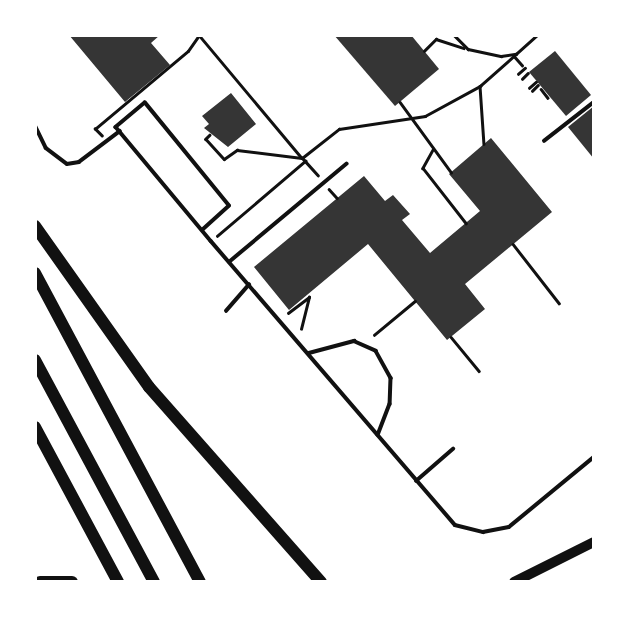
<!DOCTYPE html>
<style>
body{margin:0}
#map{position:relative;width:629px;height:617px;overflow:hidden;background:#fff;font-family:Ubuntu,sans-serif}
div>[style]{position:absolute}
.building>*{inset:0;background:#353535}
.path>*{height:2.5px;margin:-1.25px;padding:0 1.25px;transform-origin:1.25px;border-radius:1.25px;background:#111}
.service>*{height:3.5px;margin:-1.75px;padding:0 1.75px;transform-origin:1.75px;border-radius:1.75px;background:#111}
.secondary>*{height:10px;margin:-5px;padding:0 5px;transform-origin:5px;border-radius:5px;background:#111}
.motorway>*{height:12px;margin:-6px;padding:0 6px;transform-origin:6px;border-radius:6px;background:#111}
span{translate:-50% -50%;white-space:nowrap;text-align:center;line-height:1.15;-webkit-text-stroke:5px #fff;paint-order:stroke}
.frame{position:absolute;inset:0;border:37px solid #fff;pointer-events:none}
</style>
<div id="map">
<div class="building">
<div style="clip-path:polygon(69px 35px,160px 35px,151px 43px,170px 65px,125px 102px)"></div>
<div style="clip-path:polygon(334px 35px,411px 35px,439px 69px,395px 106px)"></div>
<div style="clip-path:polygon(555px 51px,591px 95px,566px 116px,529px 72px)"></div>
<div style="clip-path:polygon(231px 93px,256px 124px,228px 147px,204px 128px,209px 124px,202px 116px)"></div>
<div style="clip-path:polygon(594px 106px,594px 159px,568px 127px)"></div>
<div style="clip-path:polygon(491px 138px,552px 212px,465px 284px,485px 309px,447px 340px,368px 244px,289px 310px,254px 267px,364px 176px,385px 201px,393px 195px,410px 214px,402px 220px,430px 253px,480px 211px,449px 174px)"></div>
</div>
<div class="path">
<div style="left:199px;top:35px;width:160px;rotate:50.1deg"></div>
<div style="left:454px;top:35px;width:20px;rotate:45deg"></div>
<div style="left:468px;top:49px;width:34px;rotate:12deg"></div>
<div style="left:501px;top:56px;width:15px;rotate:-8deg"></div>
<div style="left:516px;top:54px;width:28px;rotate:-42deg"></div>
<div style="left:424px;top:51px;width:17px;rotate:-45deg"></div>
<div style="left:436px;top:39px;width:29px;rotate:18deg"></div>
<div style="left:515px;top:57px;width:11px;rotate:49deg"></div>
<div style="left:518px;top:74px;width:9px;rotate:-41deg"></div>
<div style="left:522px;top:79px;width:8px;rotate:-45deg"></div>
<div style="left:480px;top:86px;width:58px;rotate:86.1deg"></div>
<div style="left:529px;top:88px;width:9px;rotate:-41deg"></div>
<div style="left:541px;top:89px;width:11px;rotate:52deg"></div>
<div style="left:532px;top:91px;width:8px;rotate:-45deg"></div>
<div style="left:400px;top:102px;width:87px;rotate:53.9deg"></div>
<div style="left:210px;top:135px;width:6px;rotate:135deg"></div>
<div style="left:206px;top:139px;width:27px;rotate:48deg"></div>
<div style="left:224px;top:159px;width:16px;rotate:-35deg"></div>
<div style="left:237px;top:150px;width:65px;rotate:7deg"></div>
<div style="left:102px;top:136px;width:10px;rotate:-135deg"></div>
<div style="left:95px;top:129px;width:121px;rotate:-40deg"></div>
<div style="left:188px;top:51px;width:19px;rotate:-55deg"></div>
<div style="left:433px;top:150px;width:21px;rotate:119deg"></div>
<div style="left:423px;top:168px;width:70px;rotate:52deg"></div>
<div style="left:318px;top:176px;width:24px;rotate:-132deg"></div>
<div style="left:302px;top:158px;width:47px;rotate:-38.1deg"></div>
<div style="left:339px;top:129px;width:87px;rotate:-8.6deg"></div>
<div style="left:425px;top:116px;width:63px;rotate:-28.6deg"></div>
<div style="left:480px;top:86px;width:48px;rotate:-41.6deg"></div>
<div style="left:329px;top:189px;width:12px;rotate:48deg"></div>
<div style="left:217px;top:236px;width:116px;rotate:-40.4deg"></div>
<div style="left:513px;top:244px;width:75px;rotate:52.1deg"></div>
<div style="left:288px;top:313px;width:26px;rotate:-37deg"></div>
<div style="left:301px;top:329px;width:33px;rotate:-76deg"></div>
<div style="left:374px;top:335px;width:53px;rotate:-39.7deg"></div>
<div style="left:451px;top:337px;width:44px;rotate:50.5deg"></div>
</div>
<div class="service">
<div style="left:35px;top:125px;width:25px;rotate:64deg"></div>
<div style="left:46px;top:148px;width:26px;rotate:37deg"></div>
<div style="left:67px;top:164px;width:12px;rotate:-9deg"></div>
<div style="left:79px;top:162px;width:51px;rotate:-37.1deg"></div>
<div style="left:544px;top:141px;width:63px;rotate:-38deg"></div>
<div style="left:202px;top:230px;width:36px;rotate:-42deg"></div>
<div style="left:229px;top:206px;width:133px;rotate:-129.2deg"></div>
<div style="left:145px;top:103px;width:38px;rotate:140deg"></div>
<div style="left:116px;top:127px;width:148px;rotate:50.2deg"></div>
<div style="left:211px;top:241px;width:374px;rotate:49.3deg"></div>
<div style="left:455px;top:525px;width:29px;rotate:14deg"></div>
<div style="left:483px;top:532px;width:26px;rotate:-11deg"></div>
<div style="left:509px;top:527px;width:110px;rotate:-39.5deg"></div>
<div style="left:229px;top:262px;width:153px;rotate:-39.9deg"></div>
<div style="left:226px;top:311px;width:35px;rotate:-49deg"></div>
<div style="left:309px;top:353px;width:47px;rotate:-14.9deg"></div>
<div style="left:354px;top:341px;width:24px;rotate:24deg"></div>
<div style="left:376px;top:351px;width:31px;rotate:61deg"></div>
<div style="left:391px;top:378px;width:26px;rotate:92deg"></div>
<div style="left:390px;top:404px;width:33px;rotate:111deg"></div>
<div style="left:416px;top:481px;width:49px;rotate:-40.9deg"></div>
</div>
<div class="secondary">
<div style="left:514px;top:582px;width:89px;rotate:-26.6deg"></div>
</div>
<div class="motorway">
<div style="left:35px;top:226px;width:197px;rotate:54.7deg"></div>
<div style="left:149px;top:387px;width:260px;rotate:48.6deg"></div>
<div style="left:35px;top:273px;width:350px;rotate:61.9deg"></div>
<div style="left:35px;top:360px;width:252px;rotate:61.8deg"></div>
<div style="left:35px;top:427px;width:176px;rotate:61.8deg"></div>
<div style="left:40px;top:582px;width:32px"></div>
</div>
<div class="frame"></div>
</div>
